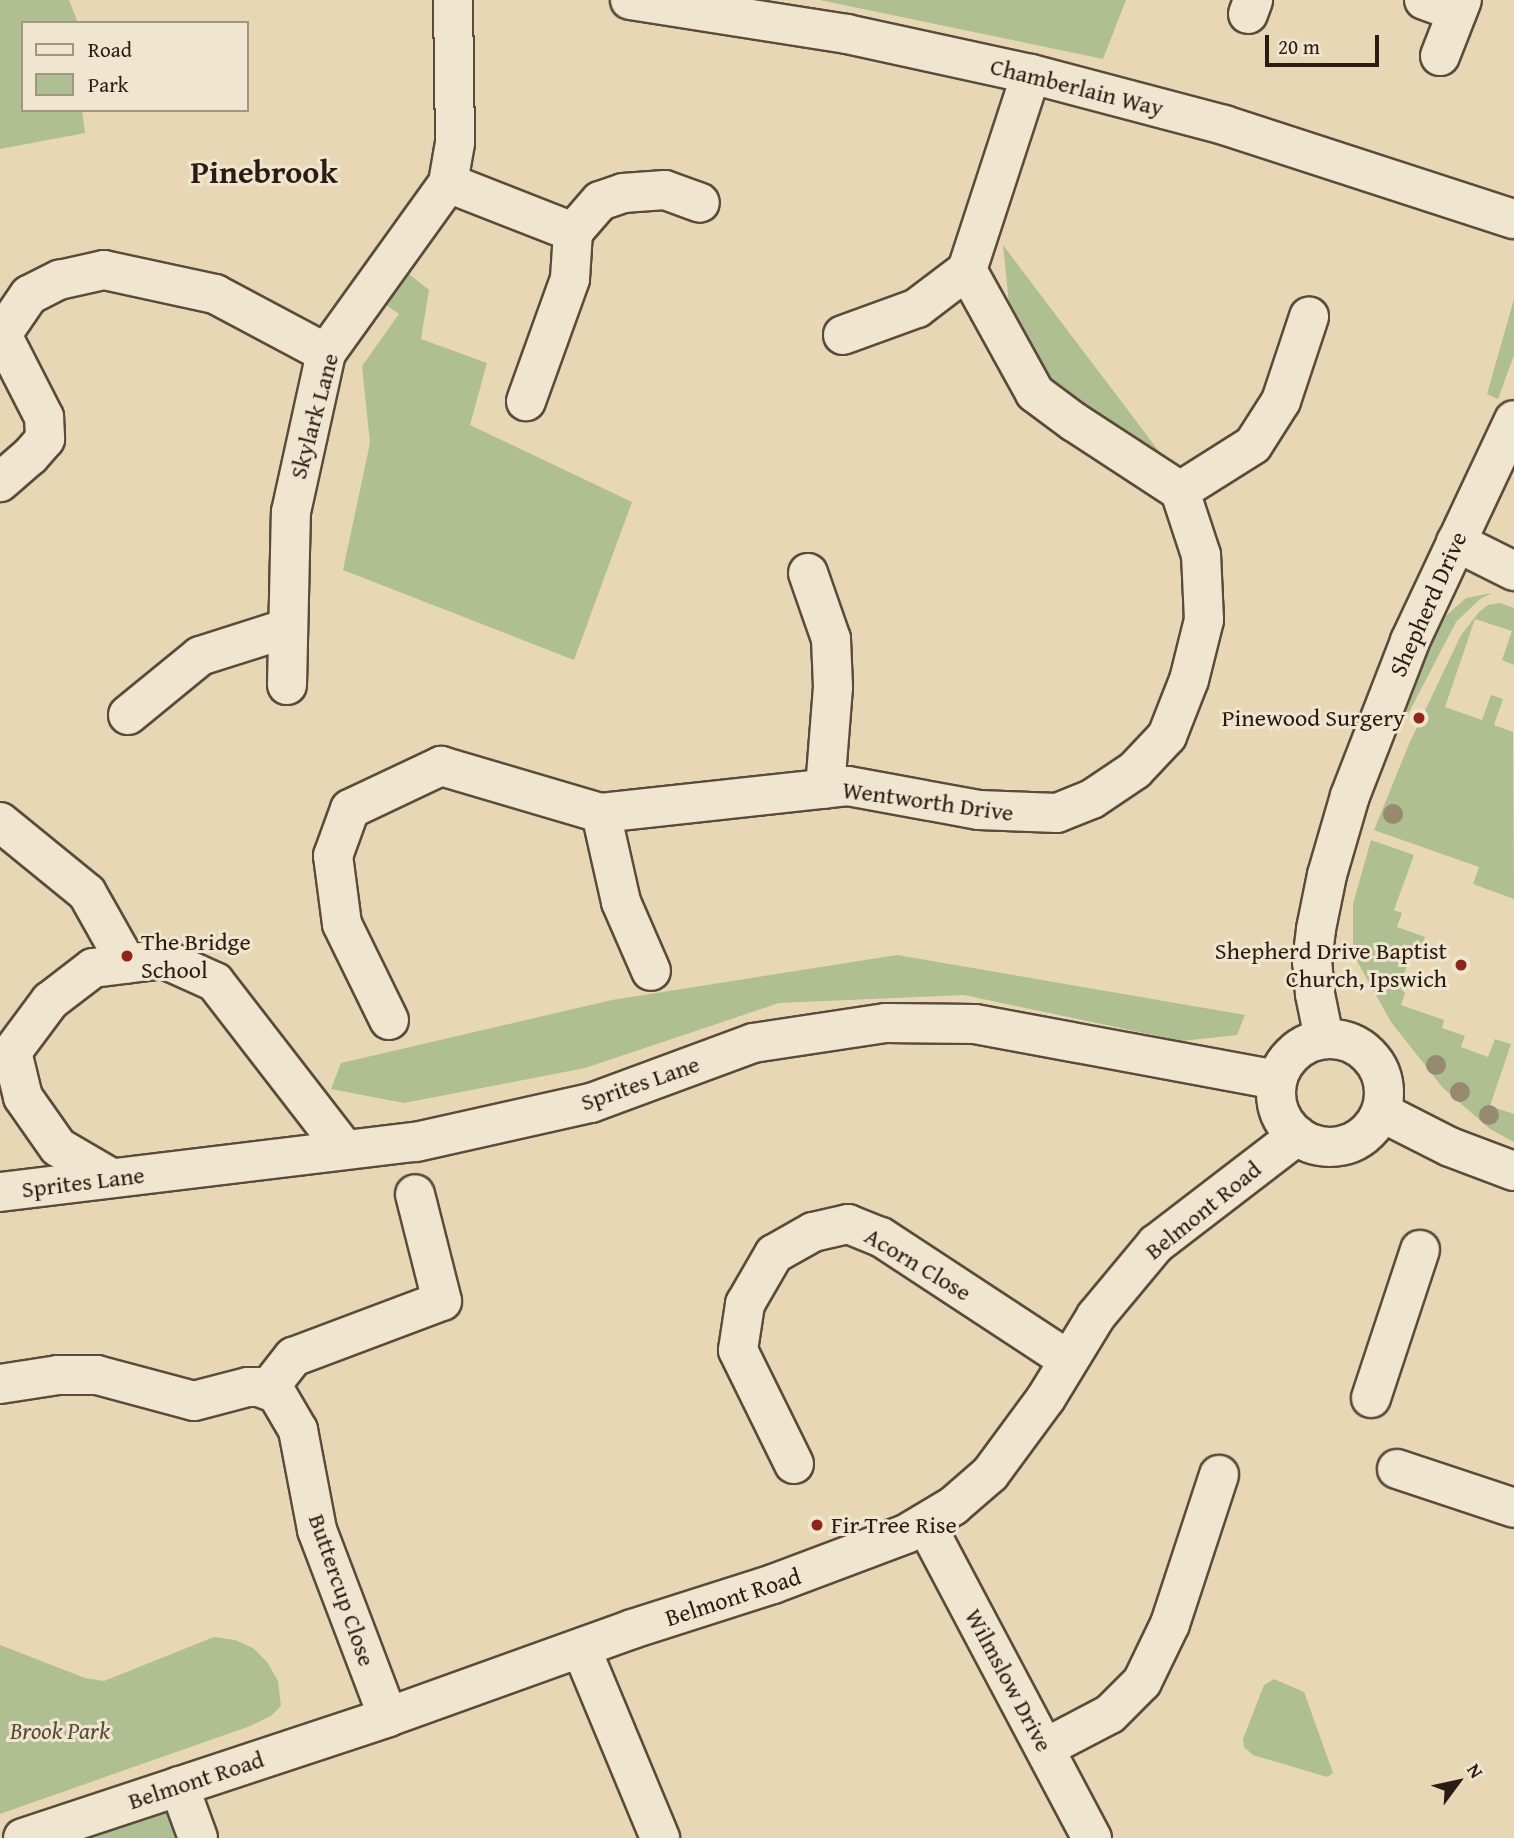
<!DOCTYPE html>
<style>
body{margin:0}
#map{position:relative;width:1514px;height:1838px;overflow:hidden;background:#e8d7b5;font-family:"Gentium Book Plus",serif}
div>[style]{position:absolute}
.green>*{inset:0;background:#afbf92}
.roads{filter:drop-shadow(2px 0 #5a4b3c) drop-shadow(-2px 0 #5a4b3c) drop-shadow(0 2px #5a4b3c) drop-shadow(0 -2px #5a4b3c)}
.minor>*{height:38px;margin:-19px;padding:0 19px;transform-origin:19px;border-radius:19px;background:#f0e5cf}
.minor>.ring{margin:-19px;padding:0;box-sizing:content-box;background:none;border:38px solid #f0e5cf;border-radius:50%}
.trees>*{width:20px;height:20px;margin:-10px;border-radius:50%;background:#968b71}
.dots>*{width:19px;height:19px;translate:-50% -50%;box-sizing:border-box;border:4px solid #f0e5cf;border-radius:50%}
span{translate:-50% -50%;white-space:nowrap;text-align:center;line-height:1.15;-webkit-text-stroke:6px #f0e5cf;paint-order:stroke}
.street-label{font-size:24px;color:#2b1c13}
.poi-label{font-size:24px;color:#2b1c13}
.right{translate:-100% -50%;text-align:right}
.left{translate:0 -50%;text-align:left}
.park-label{font-size:24px;color:#534d39;font-style:italic}
.district-label{font-size:32px;color:#2b1c13;font-weight:700}
.legend{position:absolute;left:21px;top:21px;width:228px;height:91px;box-sizing:border-box;background:#f0e5cf;border:2px solid #a19584;margin:0;padding:9px 12px;list-style:none;font-size:21px;color:#2b1c13}
.legend li{display:flex;align-items:center;gap:14px;height:35px}
.legend b{width:35px;border:2px solid #a19584}
.north{position:absolute;left:1423px;top:1747px;width:70px;height:70px;-webkit-text-stroke:5px #f0e5cf;paint-order:stroke;rotate:57deg;font-size:19px;font-weight:700;line-height:28px;text-align:center;color:#2b1c13}
.north::after{content:'';display:block;margin:auto;width:24px;height:32px;background:#2b1c13;clip-path:polygon(50% 0,100% 100%,50% 72%,0 100%)}
.scale{position:absolute;left:1265px;top:35px;width:114px;height:32px;box-sizing:border-box;border:4px solid #2b1c13;border-top:0;padding-left:9px;font-size:21px;line-height:24px;white-space:nowrap;color:#2b1c13;-webkit-text-stroke:5px #f0e5cf;paint-order:stroke}
</style>
<div id="map">
<div class="green">
<div style="clip-path:polygon(0 0,69px 0,78px 23px,23px 23px,23px 110px,82px 110px,85px 133px,0 149px)"></div>
<div style="clip-path:polygon(820px 0,1126px 0,1103px 59px)"></div>
<div style="clip-path:polygon(1003px 245px,1161px 454px,1117px 435px,1048px 390px,1011px 323px)"></div>
<div style="clip-path:polygon(399px 266px,429px 290px,421px 339px,487px 363px,470px 425px,632px 502px,574px 660px,343px 570px,370px 443px,362px 366px,399px 314px,375px 297px)"></div>
<div style="clip-path:polygon(1514px 299px,1514px 355px,1498px 399px,1487px 394px)"></div>
<div style="clip-path:polygon(1492px 593px,1480px 599px,1456px 622px,1405px 720px,1400px 717px,1441px 620px,1466px 598px)"></div>
<div style="clip-path:polygon(1500px 603px,1514px 608px,1514px 665px,1502px 660px,1512px 631px,1475px 619px,1445px 707px,1482px 720px,1491px 695px,1503px 699px,1494px 725px,1513px 732px,1514px 899px,1473px 884px,1479px 867px,1374px 830px,1409px 744px,1461px 635px,1479px 612px,1488px 605px)"></div>
<div style="clip-path:polygon(1371px 840px,1414px 855px,1394px 910px,1402px 913px,1397px 927px,1425px 937px,1419px 956px,1411px 954px,1404px 974px,1411px 977px,1401px 1005px,1444px 1020px,1442px 1028px,1465px 1036px,1461px 1047px,1488px 1057px,1495px 1039px,1511px 1044px,1490px 1106px,1514px 1114px,1514px 1142px,1490px 1129px,1443px 1088px,1391px 1022px,1357px 961px,1353px 942px,1353px 904px)"></div>
<div style="clip-path:polygon(897px 955px,1245px 1015px,1237px 1035px,1182px 1041px,964px 995px,779px 1003px,585px 1068px,404px 1103px,331px 1089px,341px 1063px,612px 1000px)"></div>
<div style="clip-path:polygon(214px 1637px,235px 1640px,253px 1648px,267px 1662px,278px 1681px,281px 1706px,271px 1716px,250px 1726px,0 1814px,0 1645px,85px 1678px,104px 1681px)"></div>
<div style="clip-path:polygon(1274px 1679px,1304px 1692px,1333px 1773px,1327px 1777px,1253px 1755px,1244px 1747px,1243px 1739px,1264px 1685px)"></div>
<div style="clip-path:polygon(179px 1786px,198px 1838px,23px 1838px)"></div>
</div>
<div class="roads">
<div class="minor">
<div style="left:630px;top:0;width:220px;rotate:8.9deg"></div>
<div style="left:847px;top:34px;width:188px;rotate:12.3deg"></div>
<div style="left:1031px;top:74px;width:200px;rotate:14.8deg"></div>
<div style="left:1224px;top:125px;width:305px;rotate:18deg"></div>
<div style="left:1424px;top:0;width:35px;rotate:20deg"></div>
<div style="left:1248px;top:14px;width:15px;rotate:-70deg"></div>
<div style="left:1440px;top:56px;width:60px;rotate:-68.6deg"></div>
<div style="left:448px;top:183px;width:134px;rotate:21.4deg"></div>
<div style="left:573px;top:232px;width:47px;rotate:93.7deg"></div>
<div style="left:570px;top:279px;width:130px;rotate:109.8deg"></div>
<div style="left:573px;top:232px;width:41px;rotate:-48.9deg"></div>
<div style="left:600px;top:201px;width:24px;rotate:-19deg"></div>
<div style="left:623px;top:193px;width:42px;rotate:-4.1deg"></div>
<div style="left:665px;top:190px;width:37px;rotate:20deg"></div>
<div style="left:0;top:331px;width:97px;rotate:62.9deg"></div>
<div style="left:44px;top:417px;width:22px;rotate:87deg"></div>
<div style="left:45px;top:439px;width:23px;rotate:131deg"></div>
<div style="left:30px;top:456px;width:40px;rotate:139deg"></div>
<div style="left:3px;top:333px;width:46px;rotate:-55.6deg"></div>
<div style="left:29px;top:295px;width:34px;rotate:-27deg"></div>
<div style="left:59px;top:280px;width:46px;rotate:-12.5deg"></div>
<div style="left:104px;top:270px;width:114px;rotate:12.2deg"></div>
<div style="left:215px;top:294px;width:126px;rotate:28deg"></div>
<div style="left:843px;top:335px;width:79px;rotate:-20deg"></div>
<div style="left:917px;top:308px;width:63px;rotate:-37.2deg"></div>
<div style="left:1180px;top:491px;width:86px;rotate:-32.2deg"></div>
<div style="left:1253px;top:445px;width:52px;rotate:-57.5deg"></div>
<div style="left:1281px;top:401px;width:89px;rotate:-71.6deg"></div>
<div style="left:1456px;top:542px;width:65px;rotate:26.6deg"></div>
<div style="left:808px;top:573px;width:70px;rotate:70.8deg"></div>
<div style="left:831px;top:639px;width:48px;rotate:87.6deg"></div>
<div style="left:833px;top:687px;width:102px;rotate:94.5deg"></div>
<div style="left:287px;top:685px;width:173px;rotate:-88.7deg"></div>
<div style="left:291px;top:512px;width:163px;rotate:-77.6deg"></div>
<div style="left:326px;top:353px;width:209px;rotate:-54.3deg"></div>
<div style="left:448px;top:183px;width:41px;rotate:-80.1deg"></div>
<div style="left:455px;top:143px;width:143px;rotate:-90.8deg"></div>
<div style="left:128px;top:715px;width:93px;rotate:-39.3deg"></div>
<div style="left:200px;top:656px;width:92px;rotate:-17.7deg"></div>
<div style="left:601px;top:813px;width:91px;rotate:77.3deg"></div>
<div style="left:621px;top:902px;width:75px;rotate:66.5deg"></div>
<div style="left:0;top:822px;width:112px;rotate:39.2deg"></div>
<div style="left:87px;top:893px;width:81px;rotate:60.6deg"></div>
<div style="left:389px;top:1020px;width:107px;rotate:-116.1deg"></div>
<div style="left:342px;top:924px;width:69px;rotate:-97.5deg"></div>
<div style="left:333px;top:856px;width:50px;rotate:-70.1deg"></div>
<div style="left:350px;top:809px;width:101px;rotate:-25.3deg"></div>
<div style="left:441px;top:766px;width:167px;rotate:16.4deg"></div>
<div style="left:601px;top:813px;width:248px;rotate:-6.2deg"></div>
<div style="left:848px;top:786px;width:133px;rotate:10.4deg"></div>
<div style="left:979px;top:810px;width:78px;rotate:2.2deg"></div>
<div style="left:1057px;top:813px;width:38px;rotate:-22deg"></div>
<div style="left:1092px;top:799px;width:52px;rotate:-34deg"></div>
<div style="left:1135px;top:770px;width:47px;rotate:-46.7deg"></div>
<div style="left:1167px;top:736px;width:60px;rotate:-68.6deg"></div>
<div style="left:1189px;top:680px;width:62px;rotate:-76deg"></div>
<div style="left:1204px;top:620px;width:65px;rotate:-92.6deg"></div>
<div style="left:1201px;top:555px;width:67px;rotate:-108.2deg"></div>
<div style="left:1180px;top:491px;width:126px;rotate:-146.9deg"></div>
<div style="left:1074px;top:422px;width:49px;rotate:-143.4deg"></div>
<div style="left:1035px;top:393px;width:141px;rotate:-118.9deg"></div>
<div style="left:967px;top:270px;width:206px;rotate:-71.9deg"></div>
<div style="left:1324px;top:1038px;width:45px;rotate:-101.6deg"></div>
<div style="left:1315px;top:994px;width:32px;rotate:-95deg"></div>
<div style="left:1312px;top:962px;width:33px;rotate:-83deg"></div>
<div style="left:1316px;top:929px;width:55px;rotate:-78.5deg"></div>
<div style="left:1327px;top:875px;width:82px;rotate:-73.8deg"></div>
<div style="left:1350px;top:796px;width:166px;rotate:-68.8deg"></div>
<div style="left:1410px;top:641px;width:244px;rotate:-64.8deg"></div>
<div class="ring" style="left:1276px;top:1039px;width:70px;height:70px"></div>
<div style="left:1381px;top:1112px;width:77px;rotate:26.9deg"></div>
<div style="left:1450px;top:1147px;width:68px;rotate:20.6deg"></div>
<div style="left:111px;top:1178px;width:61px;rotate:-149.7deg"></div>
<div style="left:58px;top:1147px;width:61px;rotate:-125deg"></div>
<div style="left:23px;top:1097px;width:46px;rotate:-103.7deg"></div>
<div style="left:12px;top:1052px;width:64px;rotate:-53.3deg"></div>
<div style="left:50px;top:1001px;width:54px;rotate:-37.5deg"></div>
<div style="left:93px;top:968px;width:72px;rotate:-7.2deg"></div>
<div style="left:164px;top:959px;width:56px;rotate:24.3deg"></div>
<div style="left:215px;top:982px;width:211px;rotate:52.3deg"></div>
<div style="left:0;top:1192px;width:419px;rotate:-6.9deg"></div>
<div style="left:416px;top:1142px;width:179px;rotate:-12.6deg"></div>
<div style="left:591px;top:1103px;width:173px;rotate:-20.3deg"></div>
<div style="left:753px;top:1043px;width:134px;rotate:-8.6deg"></div>
<div style="left:886px;top:1023px;width:89px;rotate:0.6deg"></div>
<div style="left:975px;top:1024px;width:307px;rotate:10.5deg"></div>
<div style="left:0;top:1384px;width:59px;rotate:-8.8deg"></div>
<div style="left:58px;top:1375px;width:39px"></div>
<div style="left:97px;top:1375px;width:100px;rotate:15deg"></div>
<div style="left:194px;top:1401px;width:56px;rotate:-14.5deg"></div>
<div style="left:248px;top:1387px;width:11px"></div>
<div style="left:259px;top:1387px;width:19px;rotate:21deg"></div>
<div style="left:277px;top:1394px;width:42px;rotate:59.7deg"></div>
<div style="left:298px;top:1430px;width:102px;rotate:79.2deg"></div>
<div style="left:317px;top:1530px;width:200px;rotate:69.2deg"></div>
<div style="left:268px;top:1389px;width:41px;rotate:-52deg"></div>
<div style="left:293px;top:1357px;width:159px;rotate:-20.6deg"></div>
<div style="left:442px;top:1301px;width:110px;rotate:-104.2deg"></div>
<div style="left:1371px;top:1398px;width:156px;rotate:-71.7deg"></div>
<div style="left:794px;top:1464px;width:127px;rotate:-116.2deg"></div>
<div style="left:738px;top:1350px;width:47px;rotate:-81.3deg"></div>
<div style="left:745px;top:1304px;width:58px;rotate:-59.9deg"></div>
<div style="left:774px;top:1254px;width:45px;rotate:-29.4deg"></div>
<div style="left:813px;top:1232px;width:36px;rotate:-13deg"></div>
<div style="left:848px;top:1224px;width:35px;rotate:22deg"></div>
<div style="left:881px;top:1237px;width:224px;rotate:33.3deg"></div>
<div style="left:1397px;top:1469px;width:123px;rotate:18.4deg"></div>
<div style="left:925px;top:1523px;width:357px;rotate:62.1deg"></div>
<div style="left:581px;top:1648px;width:206px;rotate:67.4deg"></div>
<div style="left:1045px;top:1748px;width:73px;rotate:-27.6deg"></div>
<div style="left:1110px;top:1714px;width:45px;rotate:-45deg"></div>
<div style="left:1142px;top:1682px;width:64px;rotate:-64.2deg"></div>
<div style="left:1170px;top:1624px;width:157px;rotate:-71.8deg"></div>
<div style="left:179px;top:1786px;width:55px;rotate:69.9deg"></div>
<div style="left:23px;top:1838px;width:385px;rotate:-18.3deg"></div>
<div style="left:388px;top:1717px;width:259px;rotate:-19.8deg"></div>
<div style="left:632px;top:1629px;width:148px;rotate:-17.7deg"></div>
<div style="left:773px;top:1584px;width:142px;rotate:-20.6deg"></div>
<div style="left:906px;top:1534px;width:55px;rotate:-30.8deg"></div>
<div style="left:953px;top:1506px;width:49px;rotate:-40.9deg"></div>
<div style="left:990px;top:1474px;width:94px;rotate:-53.6deg"></div>
<div style="left:1046px;top:1398px;width:96px;rotate:-58.6deg"></div>
<div style="left:1096px;top:1316px;width:94px;rotate:-50.2deg"></div>
<div style="left:1156px;top:1244px;width:178px;rotate:-37.5deg"></div>
</div>
</div>
<div class="trees">
<div style="left:1393px;top:814px"></div>
<div style="left:1436px;top:1065px"></div>
<div style="left:1460px;top:1092px"></div>
<div style="left:1489px;top:1115px"></div>
</div>
<div class="dots">
<div style="left:1419px;top:718px;background:#8f2418"></div>
<div style="left:127px;top:956px;background:#8f2418"></div>
<div style="left:1461px;top:965px;background:#8f2418"></div>
<div style="left:817px;top:1525px;background:#8f2418"></div>
</div>
<div class="street-label">
<span style="left:1077px;top:87px;rotate:14deg">Chamberlain Way</span>
<span style="left:314px;top:416px;rotate:-75deg">Skylark Lane</span>
<span style="left:1428px;top:604px;rotate:-66deg">Shepherd Drive</span>
<span style="left:928px;top:801px;rotate:8deg">Wentworth Drive</span>
<span style="left:640px;top:1083px;rotate:-19deg">Sprites Lane</span>
<span style="left:83px;top:1182px;rotate:-7deg">Sprites Lane</span>
<span style="left:1203px;top:1210px;rotate:-39deg">Belmont Road</span>
<span style="left:918px;top:1264px;rotate:31deg">Acorn Close</span>
<span style="left:342px;top:1590px;rotate:71deg">Buttercup Close</span>
<span style="left:733px;top:1597px;rotate:-18deg">Belmont Road</span>
<span style="left:1009px;top:1680px;rotate:62deg">Wilmslow Drive</span>
<span style="left:196px;top:1780px;rotate:-18deg">Belmont Road</span>
</div>
<div class="poi-label">
<span class="right" style="left:1405px;top:718px">Pinewood Surgery</span>
<span class="left" style="left:141px;top:956px">The Bridge<br>School</span>
<span class="right" style="left:1447px;top:965px">Shepherd Drive Baptist<br>Church, Ipswich</span>
<span class="left" style="left:831px;top:1525px">Fir Tree Rise</span>
</div>
<div class="park-label">
<span style="left:60px;top:1731px">Brook Park</span>
</div>
<div class="district-label">
<span style="left:264px;top:172px">Pinebrook</span>
</div>
<ul class="legend">
<li><b style="height:9px;background:#f0e5cf"></b>Road</li>
<li><b style="height:19px;background:#afbf92"></b>Park</li>
</ul>
<div class="north">N</div>
<div class="scale">20 m</div>
</div>
